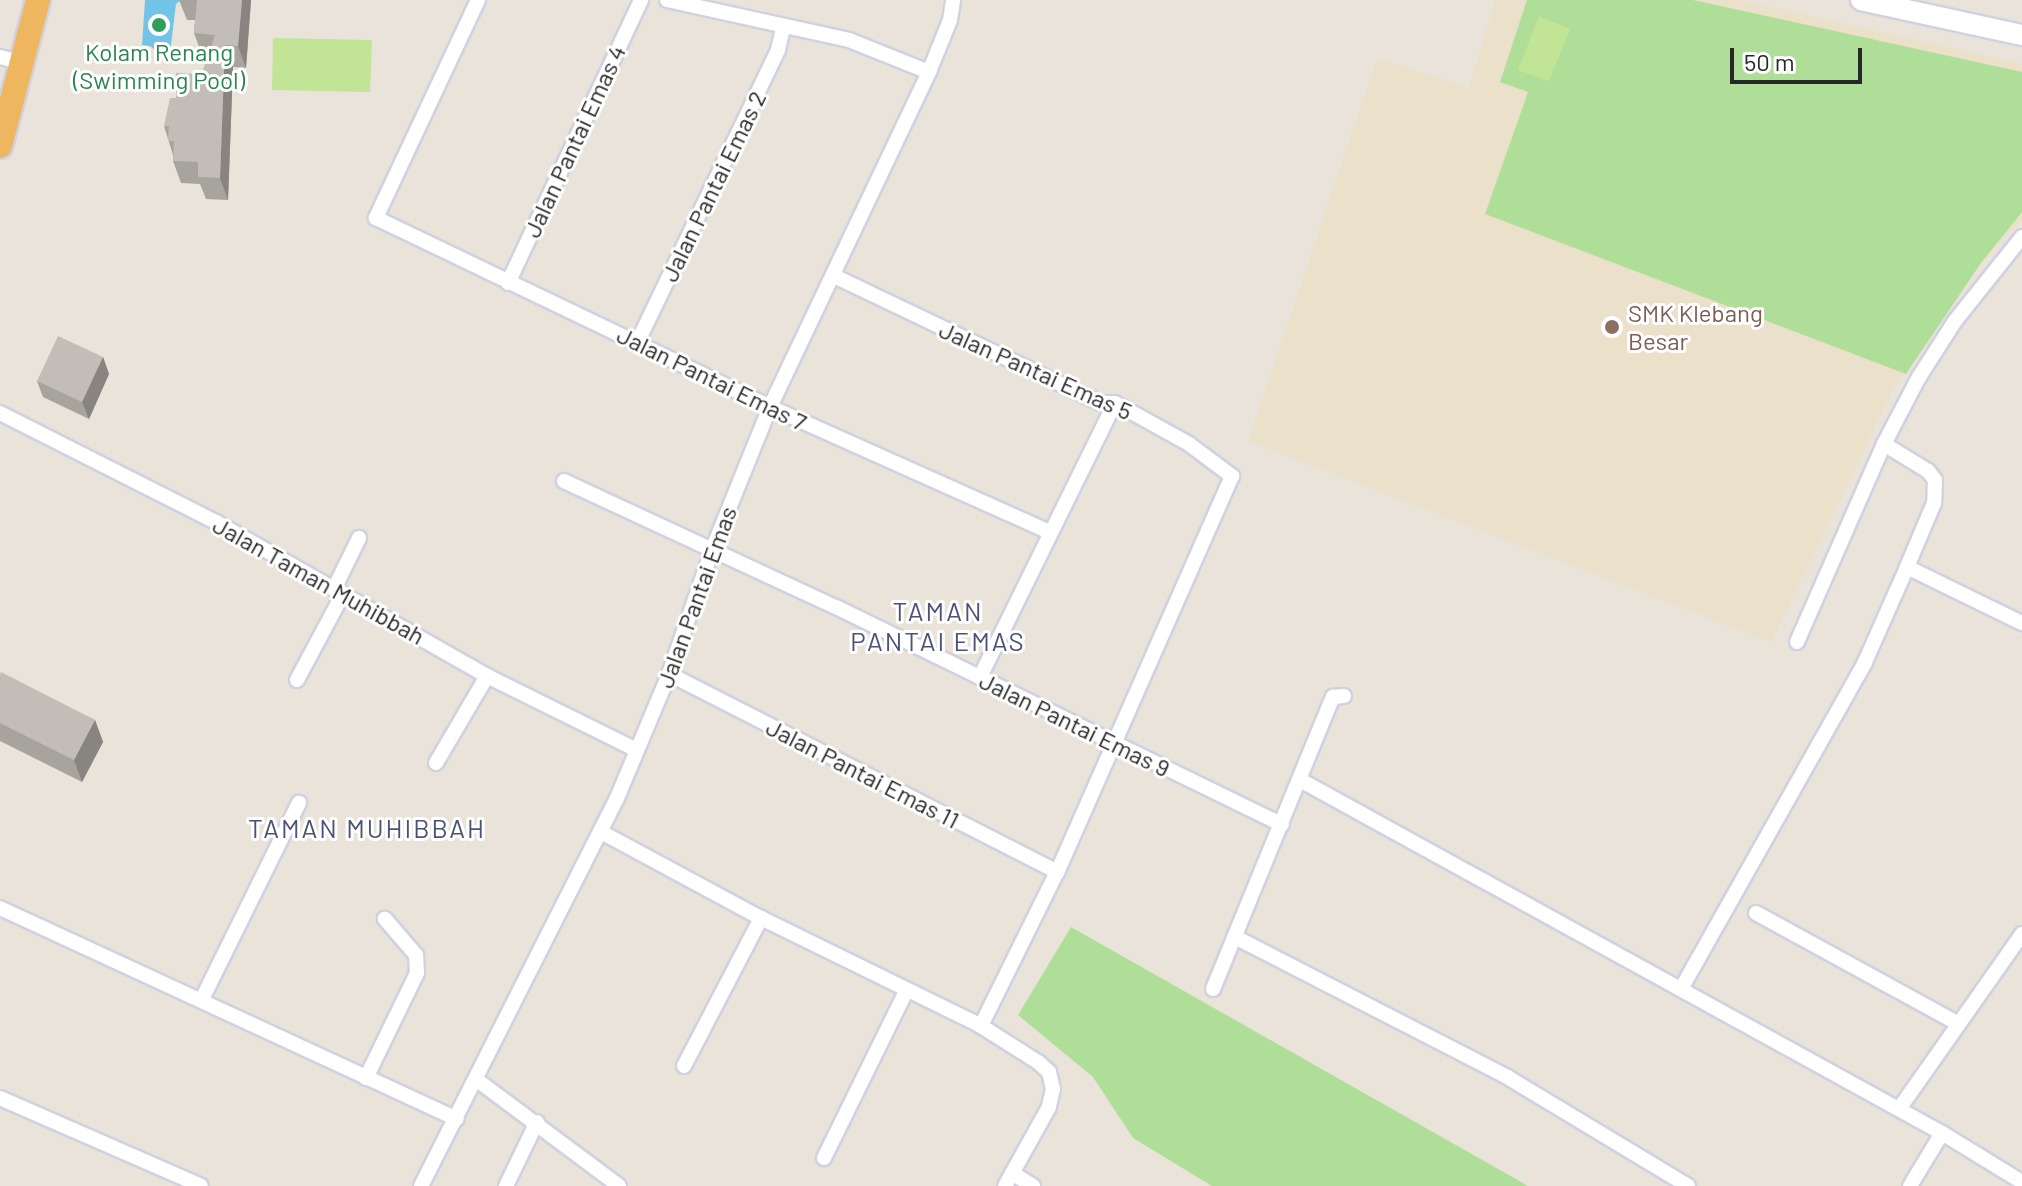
<!DOCTYPE html>
<style>
body{margin:0}
#map{position:relative;width:2022px;height:1186px;overflow:hidden;background:#eae3da;font-family:Barlow,sans-serif}
div>[style]{position:absolute}
.education>*{inset:0;background:#ebe1ca}
.green>*{inset:0;background:#afde99}
.pitch>*{inset:0;background:#c1e495}
.water>*{inset:0;background:#72c4e7}
.roads{filter:drop-shadow(2px 0 #d0d2e0) drop-shadow(-2px 0 #d0d2e0) drop-shadow(0 2px #d0d2e0) drop-shadow(0 -2px #d0d2e0)}
.minor>*{height:14px;margin:-7px;padding:0 7px;transform-origin:7px;border-radius:7px;background:#fff}
.secondary>*{height:20px;margin:-10px;padding:0 10px;transform-origin:10px;border-radius:10px;background:#fff}
.trunk>*{height:24px;margin:-12px;padding:0 12px;transform-origin:12px;border-radius:12px;background:#eeb65e}
.wall>*{inset:0;background:#a7a39d}
.shaded-wall>*{inset:0;background:#888480}
.building>*{inset:0;background:#c2bdb7}
.dots>*{width:22px;height:22px;translate:-50% -50%;box-sizing:border-box;border:4px solid #fff;border-radius:50%}
span{translate:-50% -50%;white-space:nowrap;text-align:center;line-height:1.15;-webkit-text-stroke:6px #fff;paint-order:stroke}
.leisure-label{font-size:24px;color:#27864d}
.street-label{font-size:24px;color:#282828}
.education-label{font-size:24px;color:#785e54}
.left{translate:0 -50%;text-align:left}
.neighbourhood-label{font-size:26px;color:#4b5275;letter-spacing:2px}
.scale{position:absolute;left:1730px;top:48px;width:132px;height:36px;box-sizing:border-box;border:4px solid #282828;border-top:0;padding-left:10px;font-size:24px;line-height:28px;white-space:nowrap;color:#282828;-webkit-text-stroke:6px #fff;paint-order:stroke}
</style>
<div id="map">
<div class="education">
<div style="clip-path:polygon(1495px 0,1741px 0,2022px 64px,2022px 220px,1981px 263px,1893px 390px,1771px 642px,1248px 441px,1377px 59px,1469px 88px)"></div>
</div>
<div class="green">
<div style="clip-path:polygon(1527px 0,1693px 0,2022px 72px,2022px 212px,1981px 263px,1906px 374px,1485px 214px,1528px 92px,1500px 82px)"></div>
<div style="clip-path:polygon(1071px 927px,1528px 1186px,1212px 1186px,1133px 1138px,1093px 1077px,1018px 1015px)"></div>
</div>
<div class="pitch">
<div style="clip-path:polygon(1539px 16px,1570px 29px,1549px 81px,1518px 70px)"></div>
<div style="clip-path:polygon(273px 38px,372px 40px,370px 92px,272px 90px)"></div>
</div>
<div class="water">
<div style="clip-path:polygon(145px 0,181px 0,176px 4px,170px 53px,160px 54px,150px 46px,142px 45px)"></div>
</div>
<div class="roads">
<div class="minor">
<div style="left:478px;top:0;width:241px;rotate:115.1deg"></div>
<div style="left:376px;top:218px;width:437px;rotate:25.6deg"></div>
<div style="left:770px;top:407px;width:307px;rotate:24.1deg"></div>
<div style="left:667px;top:0;width:186px;rotate:12.4deg"></div>
<div style="left:849px;top:40px;width:86px;rotate:21.8deg"></div>
<div style="left:0;top:57px;width:21px;rotate:14deg"></div>
<div style="left:2022px;top:237px;width:107px;rotate:128.6deg"></div>
<div style="left:1955px;top:321px;width:67px;rotate:122.7deg"></div>
<div style="left:1919px;top:377px;width:76px;rotate:117.6deg"></div>
<div style="left:1884px;top:444px;width:52px;rotate:31.5deg"></div>
<div style="left:1928px;top:471px;width:11px;rotate:52deg"></div>
<div style="left:1935px;top:480px;width:23px;rotate:92deg"></div>
<div style="left:1934px;top:503px;width:69px;rotate:112.9deg"></div>
<div style="left:1907px;top:567px;width:128px;rotate:26deg"></div>
<div style="left:834px;top:276px;width:295px;rotate:25.5deg"></div>
<div style="left:1100px;top:403px;width:15px"></div>
<div style="left:1115px;top:403px;width:85px;rotate:29deg"></div>
<div style="left:1189px;top:444px;width:54px;rotate:36.7deg"></div>
<div style="left:1232px;top:476px;width:433px;rotate:113.8deg"></div>
<div style="left:1057px;top:872px;width:172px;rotate:116.3deg"></div>
<div style="left:508px;top:283px;width:313px;rotate:-64.8deg"></div>
<div style="left:638px;top:341px;width:323px;rotate:-64.3deg"></div>
<div style="left:778px;top:50px;width:23px;rotate:-77deg"></div>
<div style="left:0;top:413px;width:242px;rotate:26.8deg"></div>
<div style="left:216px;top:522px;width:312px;rotate:29.6deg"></div>
<div style="left:487px;top:676px;width:167px;rotate:26.3deg"></div>
<div style="left:564px;top:481px;width:300px;rotate:24.9deg"></div>
<div style="left:836px;top:607px;width:496px;rotate:26deg"></div>
<div style="left:334px;top:589px;width:57px;rotate:-63.9deg"></div>
<div style="left:1797px;top:642px;width:216px;rotate:-66.3deg"></div>
<div style="left:669px;top:674px;width:436px;rotate:27deg"></div>
<div style="left:980px;top:677px;width:305px;rotate:-63.8deg"></div>
<div style="left:297px;top:680px;width:98px;rotate:-61.9deg"></div>
<div style="left:436px;top:763px;width:101px;rotate:-59.6deg"></div>
<div style="left:1302px;top:781px;width:730px;rotate:28.81deg"></div>
<div style="left:1942px;top:1133px;width:94px;rotate:31.5deg"></div>
<div style="left:601px;top:832px;width:182px;rotate:28.3deg"></div>
<div style="left:761px;top:918px;width:245px;rotate:26.1deg"></div>
<div style="left:981px;top:1026px;width:67px;rotate:32.3deg"></div>
<div style="left:1038px;top:1062px;width:15px;rotate:42deg"></div>
<div style="left:1049px;top:1072px;width:17px;rotate:77deg"></div>
<div style="left:1053px;top:1089px;width:18px;rotate:103deg"></div>
<div style="left:1049px;top:1107px;width:90px;rotate:119.1deg"></div>
<div style="left:0;top:908px;width:503px;rotate:24.78deg"></div>
<div style="left:1756px;top:913px;width:229px;rotate:28.7deg"></div>
<div style="left:1235px;top:937px;width:308px;rotate:27.2deg"></div>
<div style="left:1509px;top:1078px;width:209px;rotate:31.1deg"></div>
<div style="left:1213px;top:989px;width:316px;rotate:-67.7deg"></div>
<div style="left:1333px;top:697px;width:11px;rotate:-5deg"></div>
<div style="left:1681px;top:989px;width:375px;rotate:-60.6deg"></div>
<div style="left:1865px;top:662px;width:104px;rotate:-66.1deg"></div>
<div style="left:202px;top:999px;width:219px;rotate:-63.7deg"></div>
<div style="left:684px;top:1066px;width:167px;rotate:-62.5deg"></div>
<div style="left:366px;top:1078px;width:117px;rotate:-64.1deg"></div>
<div style="left:417px;top:973px;width:18px;rotate:-93deg"></div>
<div style="left:416px;top:955px;width:48px;rotate:-130.7deg"></div>
<div style="left:477px;top:1080px;width:177px;rotate:36.7deg"></div>
<div style="left:0;top:1098px;width:219px;rotate:23.6deg"></div>
<div style="left:1899px;top:1109px;width:214px;rotate:-54.9deg"></div>
<div style="left:824px;top:1158px;width:186px;rotate:-63.8deg"></div>
<div style="left:1012px;top:1173px;width:25px;rotate:32deg"></div>
<div style="left:421px;top:1186px;width:435px;rotate:-63.2deg"></div>
<div style="left:617px;top:798px;width:134px;rotate:-67.2deg"></div>
<div style="left:669px;top:674px;width:133px;rotate:-70.8deg"></div>
<div style="left:713px;top:548px;width:152px;rotate:-68deg"></div>
<div style="left:770px;top:407px;width:371px;rotate:-64.6deg"></div>
<div style="left:929px;top:72px;width:56px;rotate:-68deg"></div>
<div style="left:950px;top:20px;width:20px;rotate:-81deg"></div>
<div style="left:506px;top:1186px;width:71px;rotate:-64.2deg"></div>
<div style="left:1910px;top:1186px;width:62px;rotate:-58.9deg"></div>
</div>
<div class="secondary">
<div style="left:1861px;top:0;width:165px;rotate:12.3deg"></div>
</div>
<div class="trunk">
<div style="left:0;top:146px;width:151px;rotate:-75.4deg"></div>
</div>
</div>
<div class="wall">
<div style="clip-path:polygon(179px 0,251px 0,246px 68px,233px 67px,228px 200px,206px 199px,200px 184px,181px 183px,173px 161px,173px 155px,164px 126px,176px 98px,202px 74px,208px 55px,202px 55px,194px 33px,195px 20px,187px 20px)"></div>
<div style="clip-path:polygon(103px 357px,109px 374px,89px 419px,43px 397px,37px 381px)"></div>
<div style="clip-path:polygon(0 675px,95px 720px,103px 742px,82px 782px,0 741px)"></div>
</div>
<div class="shaded-wall">
<div style="clip-path:polygon(242px 0,251px 0,246px 68px,238px 46px)"></div>
<div style="clip-path:polygon(225px 45px,233px 67px,228px 200px,220px 178px)"></div>
<div style="clip-path:polygon(103px 357px,109px 374px,89px 419px,82px 402px)"></div>
<div style="clip-path:polygon(95px 720px,103px 742px,82px 782px,74px 760px)"></div>
</div>
<div class="building">
<div style="clip-path:polygon(197px 0,242px 0,238px 46px,225px 45px,220px 178px,198px 177px,198px 162px,173px 161px,174px 141px,168px 141px,169px 126px,164px 126px,170px 98px,176px 98px,176px 73px,202px 74px,215px 35px,194px 33px)"></div>
<div style="clip-path:polygon(58px 336px,103px 357px,82px 402px,37px 381px)"></div>
<div style="clip-path:polygon(1px 672px,95px 720px,74px 760px,0 723px,0 675px)"></div>
</div>
<div class="dots">
<div style="left:159px;top:25px;background:#2e9e5b"></div>
<div style="left:1612px;top:327px;background:#8d6e63"></div>
</div>
<div class="leisure-label">
<span style="left:159px;top:66px">Kolam Renang<br>(Swimming Pool)</span>
</div>
<div class="street-label">
<span style="left:574px;top:141px;rotate:-65deg">Jalan Pantai Emas 4</span>
<span style="left:713px;top:186px;rotate:-64deg">Jalan Pantai Emas 2</span>
<span style="left:1036px;top:370px;rotate:24deg">Jalan Pantai Emas 5</span>
<span style="left:712px;top:378px;rotate:26deg">Jalan Pantai Emas 7</span>
<span style="left:319px;top:580px;rotate:29deg">Jalan Taman Muhibbah</span>
<span style="left:696px;top:597px;rotate:-70deg">Jalan Pantai Emas</span>
<span style="left:1075px;top:724px;rotate:26deg">Jalan Pantai Emas 9</span>
<span style="left:863px;top:773px;rotate:27deg">Jalan Pantai Emas 11</span>
</div>
<div class="education-label">
<span class="left" style="left:1628px;top:327px">SMK Klebang<br>Besar</span>
</div>
<div class="neighbourhood-label">
<span style="left:938px;top:626px">TAMAN<br>PANTAI EMAS</span>
<span style="left:367px;top:828px">TAMAN MUHIBBAH</span>
</div>
<div class="scale">50 m</div>
</div>
